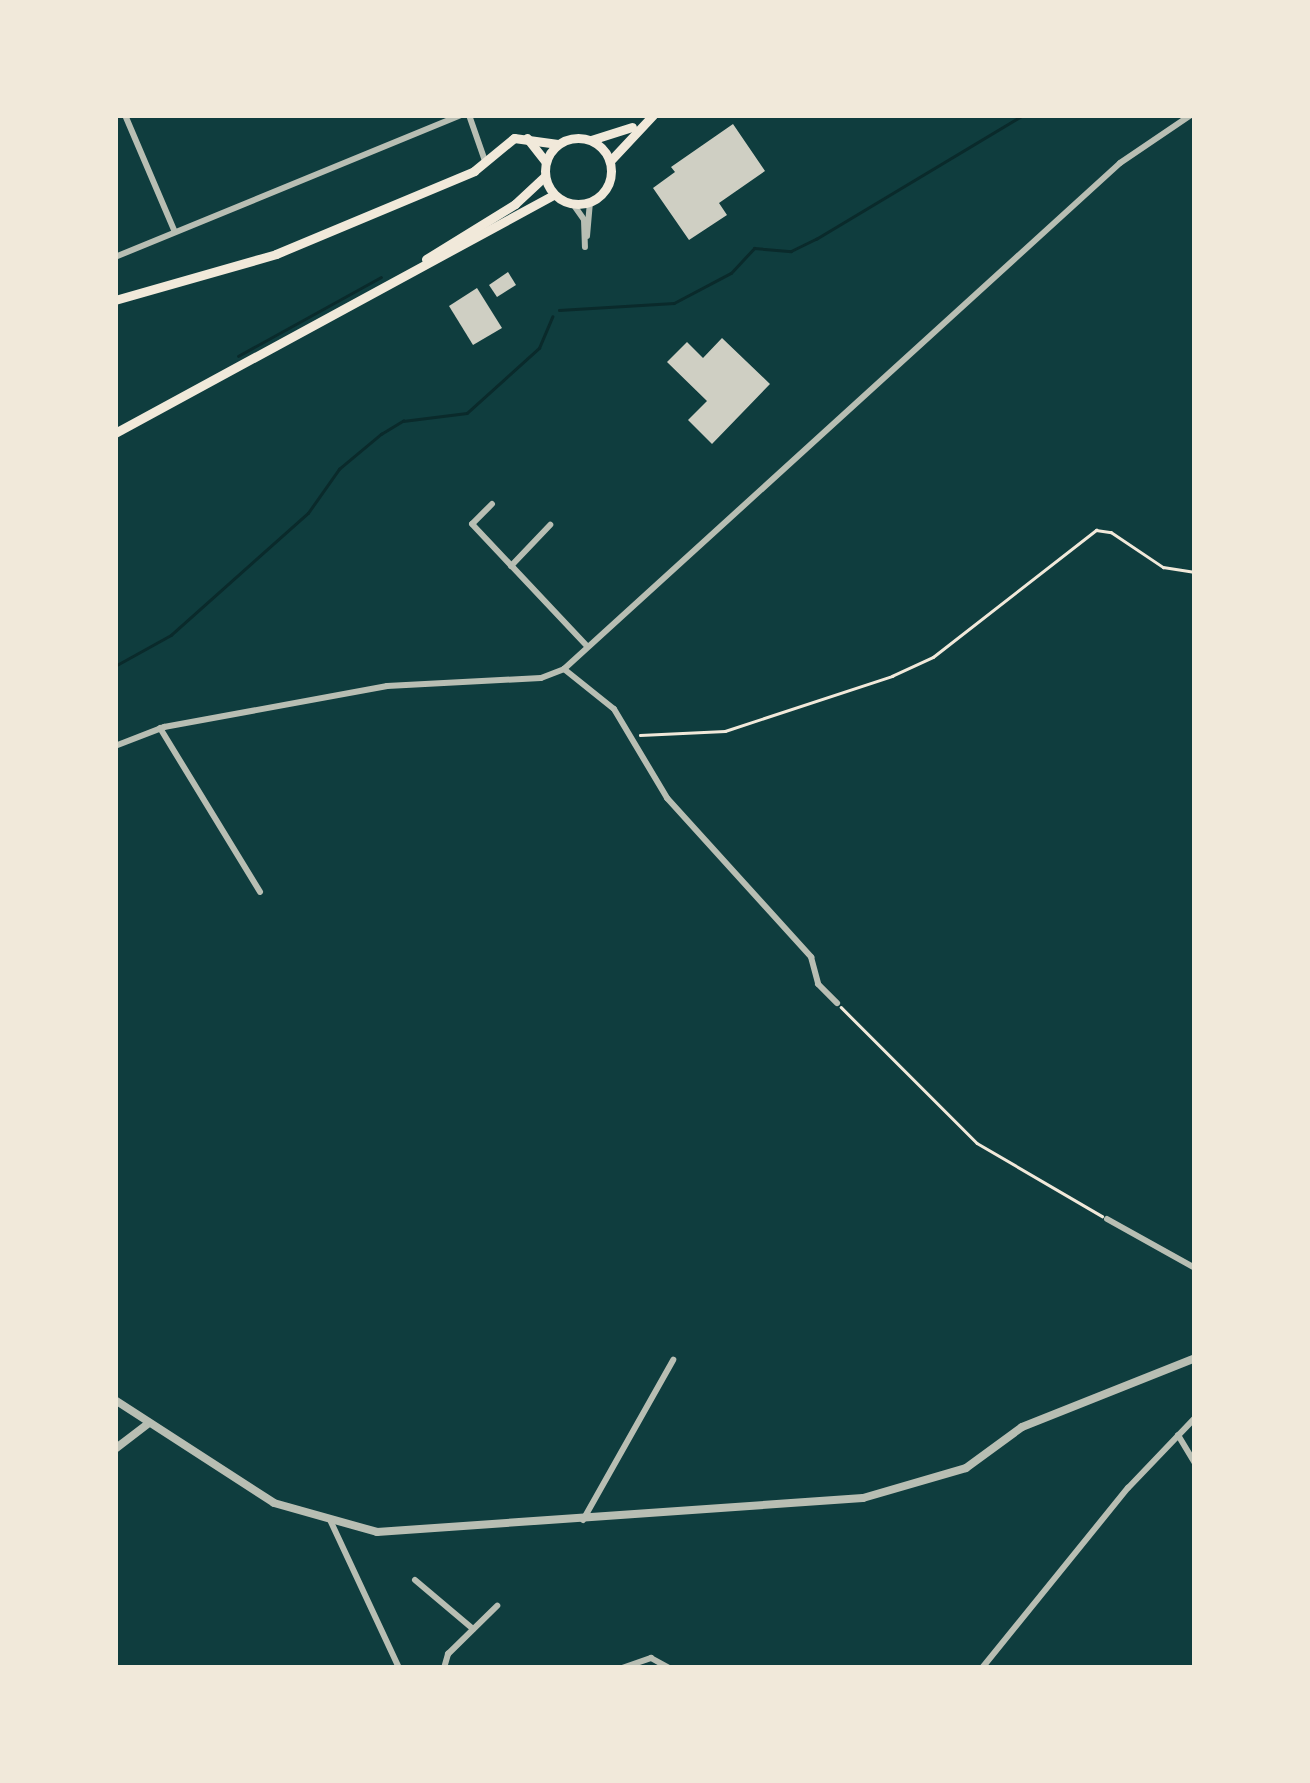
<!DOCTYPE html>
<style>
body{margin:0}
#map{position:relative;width:1310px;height:1783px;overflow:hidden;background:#0f3d3e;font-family:Roboto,sans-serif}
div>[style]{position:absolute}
.stream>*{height:2.5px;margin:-1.25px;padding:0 1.25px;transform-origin:1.25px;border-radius:1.25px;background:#0a2a2b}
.building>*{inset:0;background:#cfcfc3}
.path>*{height:2.5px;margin:-1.25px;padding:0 1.25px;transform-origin:1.25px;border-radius:1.25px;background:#f1e9da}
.minor>*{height:6px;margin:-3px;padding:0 3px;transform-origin:3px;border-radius:3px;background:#b8beb3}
.tertiary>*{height:8px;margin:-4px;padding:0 4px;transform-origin:4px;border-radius:4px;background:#b8beb3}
.secondary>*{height:9px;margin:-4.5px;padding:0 4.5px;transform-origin:4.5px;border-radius:4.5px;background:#f1e9da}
.primary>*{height:9px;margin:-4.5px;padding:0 4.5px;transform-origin:4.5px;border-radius:4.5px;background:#f1e9da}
.primary>.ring{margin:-4.5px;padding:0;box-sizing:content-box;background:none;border:9px solid #f1e9da;border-radius:50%}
span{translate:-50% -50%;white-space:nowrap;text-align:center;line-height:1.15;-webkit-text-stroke:8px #f1e9da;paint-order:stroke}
.frame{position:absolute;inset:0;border:118px solid #f1e9da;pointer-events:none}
</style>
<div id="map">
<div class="stream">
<div style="left:559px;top:310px;width:115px;rotate:-3.5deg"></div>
<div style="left:674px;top:303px;width:64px;rotate:-27.8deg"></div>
<div style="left:731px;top:273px;width:34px;rotate:-47deg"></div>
<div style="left:754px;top:248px;width:37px;rotate:5deg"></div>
<div style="left:791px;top:251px;width:28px;rotate:-26deg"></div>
<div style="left:816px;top:239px;width:241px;rotate:-30.9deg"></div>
<div style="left:238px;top:356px;width:163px;rotate:-28.9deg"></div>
<div style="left:115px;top:666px;width:64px;rotate:-29deg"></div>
<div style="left:171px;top:635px;width:183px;rotate:-41.7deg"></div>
<div style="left:308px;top:513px;width:54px;rotate:-54.8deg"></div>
<div style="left:339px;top:469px;width:55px;rotate:-39.8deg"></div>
<div style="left:381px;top:434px;width:26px;rotate:-31deg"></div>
<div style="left:403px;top:421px;width:64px;rotate:-7.1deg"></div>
<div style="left:467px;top:413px;width:97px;rotate:-42.1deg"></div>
<div style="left:539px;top:348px;width:34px;rotate:-67deg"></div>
</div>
<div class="building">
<div style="clip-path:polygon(733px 124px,765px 171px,719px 203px,727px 215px,689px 240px,653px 188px,675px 172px,671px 167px)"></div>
<div style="clip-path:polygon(508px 272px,516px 285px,497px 297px,489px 285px)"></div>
<div style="clip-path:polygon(477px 288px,502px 328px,473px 345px,449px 306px)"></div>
<div style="clip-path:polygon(722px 338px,770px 384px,712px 444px,688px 420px,707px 401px,667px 362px,687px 342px,703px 358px)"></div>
</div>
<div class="path">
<div style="left:640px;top:735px;width:85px;rotate:-2.7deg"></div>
<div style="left:725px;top:731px;width:176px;rotate:-18.2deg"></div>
<div style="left:892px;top:676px;width:45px;rotate:-24.9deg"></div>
<div style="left:933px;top:657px;width:207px;rotate:-37.9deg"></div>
<div style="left:1096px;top:530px;width:15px;rotate:8deg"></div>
<div style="left:1111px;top:532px;width:63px;rotate:33.9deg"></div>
<div style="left:1163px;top:567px;width:32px;rotate:9deg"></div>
<div style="left:841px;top:1007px;width:192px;rotate:45deg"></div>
<div style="left:977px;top:1143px;width:145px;rotate:30.3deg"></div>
</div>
<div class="minor">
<div style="left:125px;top:115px;width:127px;rotate:66.9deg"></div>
<div style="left:469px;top:115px;width:49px;rotate:70.8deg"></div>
<div style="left:573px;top:204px;width:19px;rotate:55deg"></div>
<div style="left:584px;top:220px;width:27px;rotate:88deg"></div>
<div style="left:587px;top:236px;width:33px;rotate:-85deg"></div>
<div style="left:115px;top:257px;width:374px;rotate:-22.3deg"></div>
<div style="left:492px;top:504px;width:28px;rotate:135deg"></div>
<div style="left:472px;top:524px;width:168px;rotate:46.7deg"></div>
<div style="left:511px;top:566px;width:57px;rotate:-46.4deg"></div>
<div style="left:564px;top:669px;width:64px;rotate:38.7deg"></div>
<div style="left:614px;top:709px;width:104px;rotate:59.2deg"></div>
<div style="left:667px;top:798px;width:215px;rotate:47.8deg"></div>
<div style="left:811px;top:957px;width:28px;rotate:75deg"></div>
<div style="left:818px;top:984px;width:27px;rotate:45deg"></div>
<div style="left:160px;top:728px;width:192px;rotate:58.6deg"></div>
<div style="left:115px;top:746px;width:53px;rotate:-21.2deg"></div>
<div style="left:164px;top:727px;width:227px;rotate:-10.4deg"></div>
<div style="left:387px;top:686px;width:154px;rotate:-3deg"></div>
<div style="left:541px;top:678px;width:25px;rotate:-21deg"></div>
<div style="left:564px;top:669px;width:752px;rotate:-42.3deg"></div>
<div style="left:1120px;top:163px;width:86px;rotate:-34.1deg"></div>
<div style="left:1107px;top:1219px;width:101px;rotate:29.1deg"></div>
<div style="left:1178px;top:1435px;width:33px;rotate:59deg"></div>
<div style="left:583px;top:1520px;width:184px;rotate:-60.6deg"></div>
<div style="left:331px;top:1522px;width:161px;rotate:65deg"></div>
<div style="left:415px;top:1580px;width:76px;rotate:40.2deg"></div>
<div style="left:444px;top:1668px;width:15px;rotate:-74deg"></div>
<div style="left:448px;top:1654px;width:69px;rotate:-44.4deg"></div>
<div style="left:622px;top:1668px;width:31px;rotate:-19deg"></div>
<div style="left:651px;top:1658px;width:21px;rotate:29deg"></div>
<div style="left:982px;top:1668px;width:232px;rotate:-51deg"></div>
<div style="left:1128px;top:1488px;width:97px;rotate:-46.3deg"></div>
</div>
<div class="tertiary">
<div style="left:115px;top:1400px;width:189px;rotate:32.9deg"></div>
<div style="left:274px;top:1503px;width:107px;rotate:15.7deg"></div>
<div style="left:377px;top:1532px;width:487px;rotate:-4deg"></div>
<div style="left:863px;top:1498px;width:107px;rotate:-16.2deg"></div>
<div style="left:966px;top:1468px;width:69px;rotate:-36.2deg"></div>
<div style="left:1022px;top:1427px;width:186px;rotate:-21.7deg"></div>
<div style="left:115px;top:1449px;width:43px;rotate:-37.4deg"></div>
</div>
<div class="secondary">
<div style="left:527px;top:138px;width:29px;rotate:52deg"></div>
<div style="left:115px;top:300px;width:167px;rotate:-15.9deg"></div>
<div style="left:276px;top:254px;width:215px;rotate:-22.7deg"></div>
<div style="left:474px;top:171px;width:52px;rotate:-39.5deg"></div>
<div style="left:514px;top:138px;width:44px;rotate:7.8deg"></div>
</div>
<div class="primary">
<div class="ring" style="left:545px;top:138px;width:57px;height:57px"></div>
<div style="left:591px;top:140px;width:43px;rotate:-17.6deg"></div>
<div style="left:610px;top:161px;width:63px;rotate:-46.9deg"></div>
<div style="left:426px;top:259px;width:105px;rotate:-31.7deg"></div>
<div style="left:515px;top:204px;width:40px;rotate:-43deg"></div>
<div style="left:115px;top:433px;width:499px;rotate:-28.5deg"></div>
</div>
<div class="frame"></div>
</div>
